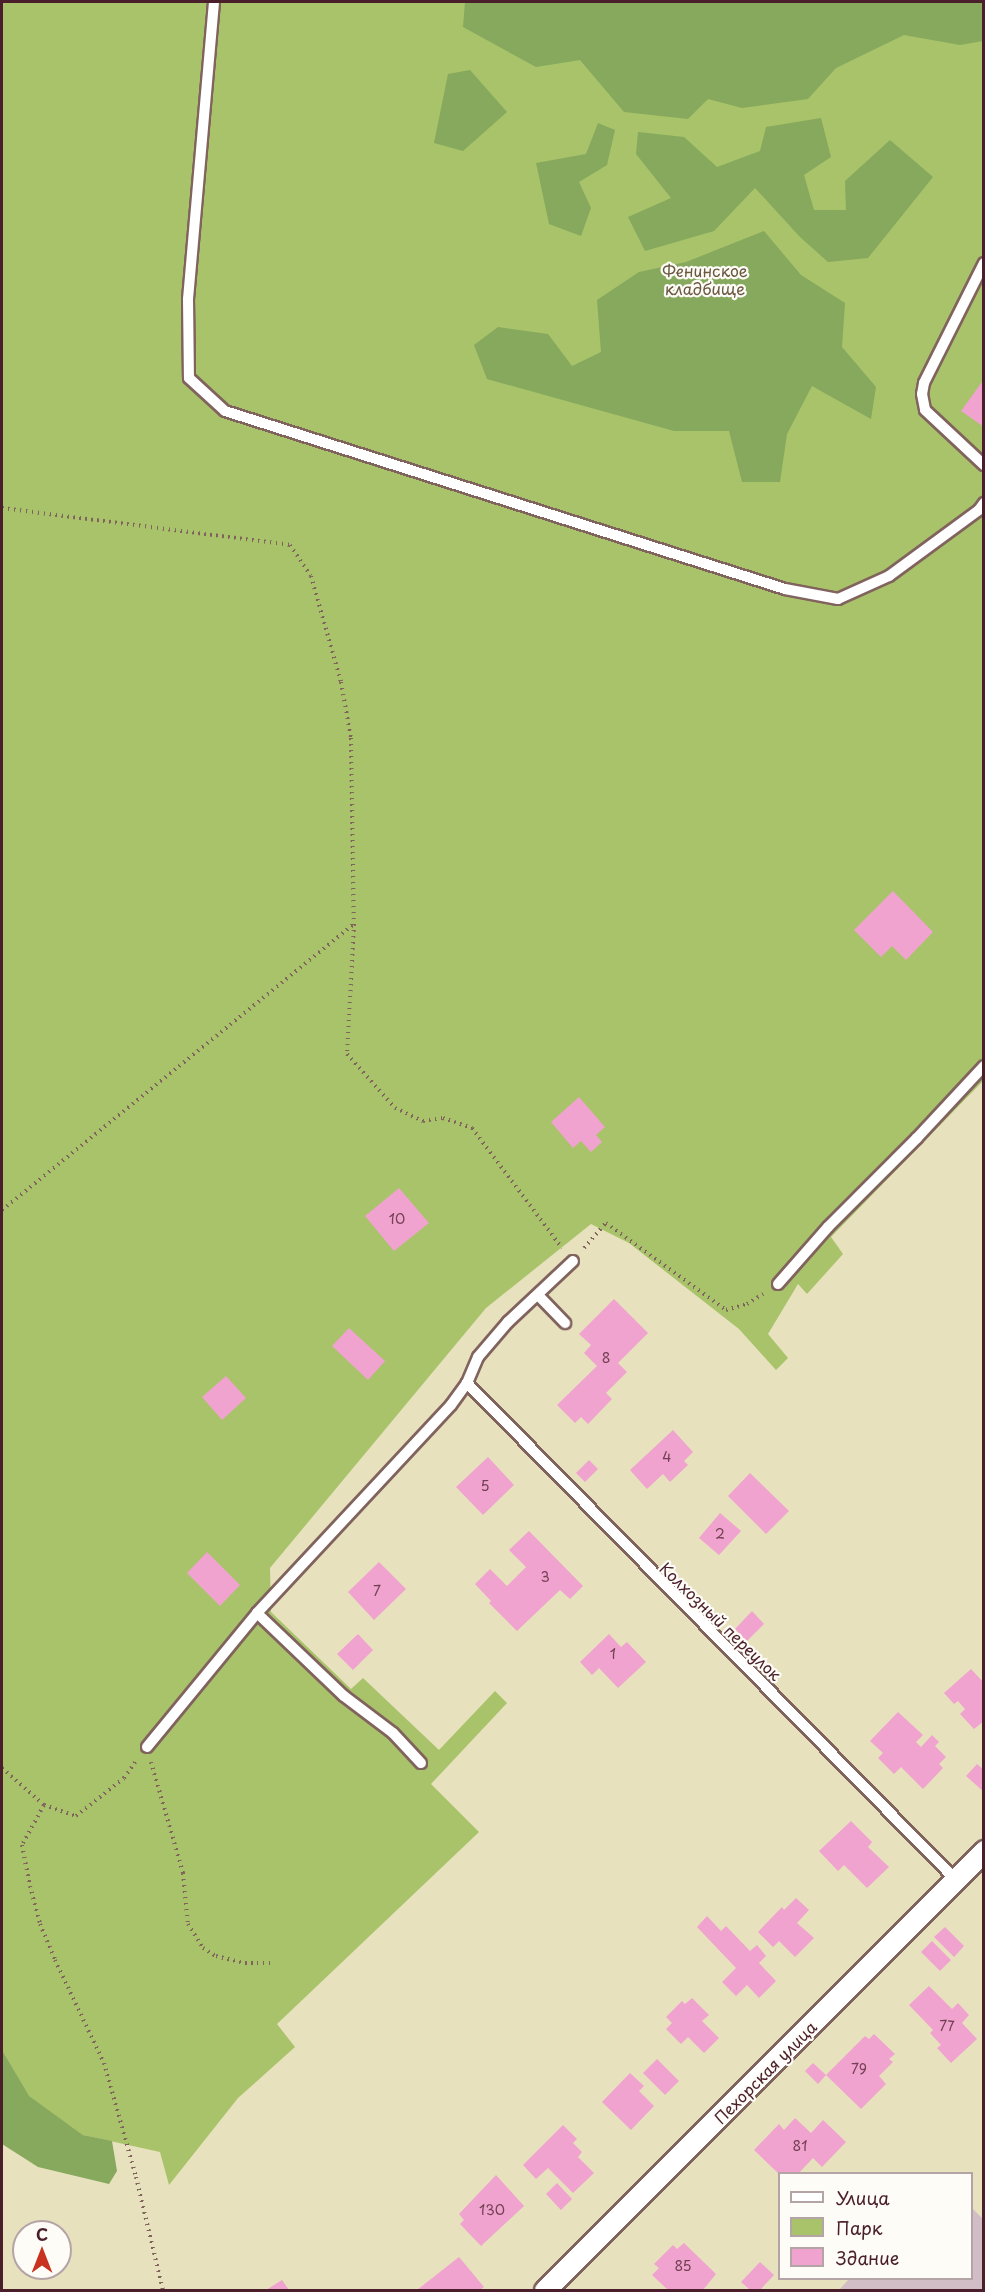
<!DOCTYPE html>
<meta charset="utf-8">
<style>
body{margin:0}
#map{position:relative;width:985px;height:2292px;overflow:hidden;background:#e7e1be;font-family:"Playpen Sans",sans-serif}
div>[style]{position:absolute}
.industrial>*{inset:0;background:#d2bdc7}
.green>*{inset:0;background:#a8c369}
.forest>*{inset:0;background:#86a95d}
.building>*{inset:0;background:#f0a3ce}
.path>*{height:4px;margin-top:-2px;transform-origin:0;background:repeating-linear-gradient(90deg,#81635e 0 1.5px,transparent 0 6px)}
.roads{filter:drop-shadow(2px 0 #81635e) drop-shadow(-2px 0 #81635e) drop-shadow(0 2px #81635e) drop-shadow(0 -2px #81635e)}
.service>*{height:10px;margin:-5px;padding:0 5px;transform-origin:5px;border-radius:5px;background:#fff}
.minor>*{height:21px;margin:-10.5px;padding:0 10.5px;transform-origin:10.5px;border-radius:10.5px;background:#fff}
span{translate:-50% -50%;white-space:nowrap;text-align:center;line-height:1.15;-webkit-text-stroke:4.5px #fdfcf7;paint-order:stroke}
.number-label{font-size:14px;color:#744054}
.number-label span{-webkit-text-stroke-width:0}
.park-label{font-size:16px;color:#6b5841}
.street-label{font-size:16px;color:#4a1f2b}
.frame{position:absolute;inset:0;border:3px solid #4a1f2b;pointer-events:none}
.legend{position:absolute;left:778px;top:2172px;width:195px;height:108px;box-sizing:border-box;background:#fdfcf7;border:2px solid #b5a4a5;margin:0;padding:8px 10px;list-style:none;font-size:18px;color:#4a1f2b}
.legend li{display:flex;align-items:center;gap:12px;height:30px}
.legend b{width:30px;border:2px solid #b5a4a5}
.north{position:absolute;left:12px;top:2220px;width:60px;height:60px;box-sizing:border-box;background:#fdfcf7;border:2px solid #b5a4a5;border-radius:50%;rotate:0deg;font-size:16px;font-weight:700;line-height:24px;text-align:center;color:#4a1f2b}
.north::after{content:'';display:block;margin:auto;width:21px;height:27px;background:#c8321e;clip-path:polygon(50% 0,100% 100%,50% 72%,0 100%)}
</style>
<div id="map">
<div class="industrial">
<div style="clip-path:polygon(972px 2208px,983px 2219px,983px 2290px,839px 2290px,849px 2279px,972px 2278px)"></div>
</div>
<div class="green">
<div style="clip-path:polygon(2px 2px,983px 2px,983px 1081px,831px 1237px,843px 1254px,807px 1294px,798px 1284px,768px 1334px,788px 1358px,776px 1370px,739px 1329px,629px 1243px,591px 1224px,486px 1308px,270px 1568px,271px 1612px,351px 1689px,363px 1678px,439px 1750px,495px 1691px,507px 1703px,431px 1784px,479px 1832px,277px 2024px,295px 2047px,238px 2098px,169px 2185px,160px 2152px,83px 2135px,28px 2096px,2px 2050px)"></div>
</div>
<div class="forest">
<div style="clip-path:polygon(465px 2px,983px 2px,983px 41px,960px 45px,904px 35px,836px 68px,808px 99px,742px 108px,708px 99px,688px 119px,624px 112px,580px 60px,536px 67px,463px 27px)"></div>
<div style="clip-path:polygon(470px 70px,507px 112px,463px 151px,434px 143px,448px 74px)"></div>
<div style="clip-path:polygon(821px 118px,831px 157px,804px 175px,814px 210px,846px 210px,845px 181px,890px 140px,933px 177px,868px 258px,828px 262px,800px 237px,755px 188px,714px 231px,645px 251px,628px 217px,671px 198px,636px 154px,638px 132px,684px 137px,717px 167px,760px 151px,766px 127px)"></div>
<div style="clip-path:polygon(598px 123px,615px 130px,607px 165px,579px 182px,591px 208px,581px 236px,549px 224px,536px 163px,586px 154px)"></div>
<div style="clip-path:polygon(764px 231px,801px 275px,845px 303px,842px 347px,876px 387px,871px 419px,812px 386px,787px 434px,780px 482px,742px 482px,729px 431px,674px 431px,487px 379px,474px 345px,498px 327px,548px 334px,572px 366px,601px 352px,597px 300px,639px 272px,686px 262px)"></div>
<div style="clip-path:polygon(2px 2050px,29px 2096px,83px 2135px,112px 2141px,117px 2171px,109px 2184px,38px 2167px,2px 2144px)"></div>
</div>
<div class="building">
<div style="clip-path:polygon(984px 379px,984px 427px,961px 411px)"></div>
<div style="clip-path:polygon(893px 891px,933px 932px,906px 960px,892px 946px,881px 957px,854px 930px)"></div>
<div style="clip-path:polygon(579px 1097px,605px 1127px,596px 1135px,602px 1142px,591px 1152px,581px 1141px,573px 1148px,551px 1122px)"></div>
<div style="clip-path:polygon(399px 1188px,429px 1223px,394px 1251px,365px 1216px)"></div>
<div style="clip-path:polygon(614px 1299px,648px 1333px,618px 1363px,627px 1372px,606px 1393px,612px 1399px,588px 1424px,581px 1417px,575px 1423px,557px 1405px,597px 1366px,584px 1353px,591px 1345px,579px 1334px)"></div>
<div style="clip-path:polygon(349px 1328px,385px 1361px,368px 1380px,332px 1346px)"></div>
<div style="clip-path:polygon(226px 1376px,246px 1398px,222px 1420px,202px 1397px)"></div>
<div style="clip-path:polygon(673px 1430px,693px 1452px,684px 1461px,688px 1465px,670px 1482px,663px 1474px,647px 1489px,630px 1470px)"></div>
<div style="clip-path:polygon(488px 1457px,514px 1485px,483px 1515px,456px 1487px)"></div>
<div style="clip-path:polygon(589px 1460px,598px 1469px,585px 1482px,576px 1473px)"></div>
<div style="clip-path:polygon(750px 1473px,789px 1511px,766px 1534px,728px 1496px)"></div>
<div style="clip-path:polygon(720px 1513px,741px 1531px,719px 1555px,699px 1538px)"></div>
<div style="clip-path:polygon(529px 1531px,583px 1586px,570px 1599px,560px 1590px,517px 1631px,489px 1603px,491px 1601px,475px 1584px,490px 1569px,507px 1586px,526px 1567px,509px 1550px)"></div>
<div style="clip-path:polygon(207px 1552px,240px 1585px,220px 1606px,187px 1573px)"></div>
<div style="clip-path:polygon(379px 1562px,406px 1589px,374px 1620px,348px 1592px)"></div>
<div style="clip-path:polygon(752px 1611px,764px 1624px,747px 1641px,735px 1629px)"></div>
<div style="clip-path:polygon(358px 1634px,373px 1650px,353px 1670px,337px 1654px)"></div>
<div style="clip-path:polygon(609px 1634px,621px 1647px,627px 1642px,646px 1662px,618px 1688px,599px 1668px,592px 1675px,580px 1662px)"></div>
<div style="clip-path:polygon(971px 1669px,984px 1683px,984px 1721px,974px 1729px,960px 1714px,965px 1709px,958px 1701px,954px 1704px,944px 1693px)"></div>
<div style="clip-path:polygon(898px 1712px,923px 1735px,916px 1742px,921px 1747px,932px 1735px,939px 1742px,935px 1746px,946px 1757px,939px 1764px,943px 1768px,923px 1789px,901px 1767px,894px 1774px,878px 1758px,883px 1753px,870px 1741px)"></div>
<div style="clip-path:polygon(977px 1764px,984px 1770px,984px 1792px,966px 1776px)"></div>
<div style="clip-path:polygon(851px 1821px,872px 1842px,868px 1847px,889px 1867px,867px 1888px,844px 1865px,838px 1871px,819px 1851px)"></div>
<div style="clip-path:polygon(796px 1898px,809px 1910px,797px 1923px,814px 1938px,795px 1957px,779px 1941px,773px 1947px,758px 1932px,782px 1907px,784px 1910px)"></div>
<div style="clip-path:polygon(707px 1916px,721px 1931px,726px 1926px,750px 1951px,757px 1945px,766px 1956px,759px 1963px,776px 1981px,759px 1998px,747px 1985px,736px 1996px,722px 1982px,736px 1968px,697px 1927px)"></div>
<div style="clip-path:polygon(945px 1927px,964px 1946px,954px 1957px,934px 1937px)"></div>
<div style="clip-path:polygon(932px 1941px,951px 1960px,940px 1971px,921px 1952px)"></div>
<div style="clip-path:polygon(929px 1986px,952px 2009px,958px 2003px,969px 2015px,962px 2023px,977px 2039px,951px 2063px,937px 2048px,941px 2045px,930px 2033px,933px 2030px,909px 2005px)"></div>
<div style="clip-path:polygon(692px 1998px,709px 2015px,702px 2021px,719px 2038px,704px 2053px,688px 2037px,681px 2044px,666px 2029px,672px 2023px,666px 2017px,682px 2001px,685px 2004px)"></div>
<div style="clip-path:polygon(874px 2034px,895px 2054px,889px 2059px,893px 2062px,879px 2076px,886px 2084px,861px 2109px,826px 2075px,818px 2084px,805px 2071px,813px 2063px,826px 2075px,865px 2036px,869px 2039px)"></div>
<div style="clip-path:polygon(657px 2059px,679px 2081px,665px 2095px,643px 2073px)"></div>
<div style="clip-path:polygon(630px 2073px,644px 2086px,639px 2091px,654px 2106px,631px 2130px,602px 2102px)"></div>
<div style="clip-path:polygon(795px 2118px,811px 2133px,823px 2120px,846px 2142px,822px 2167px,813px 2158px,798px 2174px,779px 2174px,754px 2150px,779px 2124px,784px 2130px)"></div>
<div style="clip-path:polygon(563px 2125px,577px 2139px,573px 2143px,582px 2152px,578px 2157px,594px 2173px,573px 2193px,548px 2168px,536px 2179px,523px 2165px)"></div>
<div style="clip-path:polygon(496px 2175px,524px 2206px,481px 2246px,460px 2224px,464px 2220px,459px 2214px)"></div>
<div style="clip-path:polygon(557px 2183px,572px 2199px,561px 2210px,546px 2194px)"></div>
<div style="clip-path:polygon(684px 2243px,716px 2274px,703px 2290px,668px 2290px,652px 2275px,659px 2268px,654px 2264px,673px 2245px,677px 2249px)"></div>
<div style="clip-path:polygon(459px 2257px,484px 2287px,480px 2290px,417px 2290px)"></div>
<div style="clip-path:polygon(760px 2262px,774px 2275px,760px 2290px,750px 2290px,741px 2282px)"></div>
<div style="clip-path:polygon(282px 2280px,289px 2290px,266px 2290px)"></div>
</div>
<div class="path">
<div style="left:2px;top:508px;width:290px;rotate:7.3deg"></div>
<div style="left:290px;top:545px;width:37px;rotate:56deg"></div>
<div style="left:311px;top:576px;width:110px;rotate:74.2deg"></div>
<div style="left:341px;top:682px;width:57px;rotate:79.9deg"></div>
<div style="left:351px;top:738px;width:186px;rotate:89.1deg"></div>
<div style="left:354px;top:924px;width:130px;rotate:93.1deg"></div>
<div style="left:347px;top:1054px;width:72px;rotate:48.4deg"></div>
<div style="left:395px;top:1108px;width:31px;rotate:25deg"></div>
<div style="left:423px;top:1121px;width:20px;rotate:-9deg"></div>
<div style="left:443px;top:1118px;width:31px;rotate:19deg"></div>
<div style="left:472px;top:1128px;width:150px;rotate:53.1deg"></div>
<div style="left:2px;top:1210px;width:454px;rotate:-39.1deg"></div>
<div style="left:584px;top:1248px;width:33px;rotate:-49deg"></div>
<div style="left:606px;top:1223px;width:148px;rotate:35.9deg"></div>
<div style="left:726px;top:1310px;width:22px;rotate:-16deg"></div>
<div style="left:747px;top:1304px;width:19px;rotate:-32deg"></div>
<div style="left:151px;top:1762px;width:116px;rotate:73.9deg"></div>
<div style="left:183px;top:1873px;width:51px;rotate:84.4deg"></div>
<div style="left:188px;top:1924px;width:28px;rotate:58deg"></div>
<div style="left:203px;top:1948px;width:15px;rotate:32deg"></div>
<div style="left:216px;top:1956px;width:30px;rotate:14deg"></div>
<div style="left:245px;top:1963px;width:29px"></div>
<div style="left:2px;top:1768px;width:56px;rotate:41.4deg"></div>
<div style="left:44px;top:1805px;width:46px;rotate:118.8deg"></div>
<div style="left:22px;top:1845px;width:42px;rotate:79deg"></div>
<div style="left:30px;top:1886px;width:39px;rotate:75deg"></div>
<div style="left:40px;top:1924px;width:39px;rotate:67deg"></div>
<div style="left:55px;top:1960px;width:114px;rotate:64.6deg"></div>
<div style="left:104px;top:2063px;width:118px;rotate:74.3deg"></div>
<div style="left:136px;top:2177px;width:116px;rotate:76.6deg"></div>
<div style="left:44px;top:1805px;width:34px;rotate:19deg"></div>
<div style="left:76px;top:1816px;width:61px;rotate:-38.4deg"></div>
<div style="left:124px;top:1778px;width:21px;rotate:-55deg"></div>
</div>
<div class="roads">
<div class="service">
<div style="left:214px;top:2px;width:298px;rotate:95deg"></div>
<div style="left:188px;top:299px;width:79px;rotate:89.3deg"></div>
<div style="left:189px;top:378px;width:49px;rotate:42.5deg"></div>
<div style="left:225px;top:411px;width:588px;rotate:17.63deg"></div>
<div style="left:785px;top:589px;width:54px;rotate:10.7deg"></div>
<div style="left:838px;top:599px;width:56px;rotate:-24.3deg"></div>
<div style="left:889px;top:576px;width:112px;rotate:-36.3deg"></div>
<div style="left:979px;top:510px;width:9px;rotate:-54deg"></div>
<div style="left:984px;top:263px;width:134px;rotate:116.6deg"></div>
<div style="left:924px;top:383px;width:11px;rotate:100deg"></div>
<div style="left:922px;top:394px;width:16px;rotate:79deg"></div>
<div style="left:925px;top:410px;width:81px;rotate:43deg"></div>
<div style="left:778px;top:1284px;width:76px;rotate:-48.7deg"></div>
<div style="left:828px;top:1227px;width:126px;rotate:-45deg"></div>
<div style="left:917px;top:1138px;width:98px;rotate:-47.1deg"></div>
<div style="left:538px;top:1295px;width:39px;rotate:46deg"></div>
<div style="left:467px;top:1383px;width:696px;rotate:45.47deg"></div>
<div style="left:257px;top:1613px;width:120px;rotate:43.7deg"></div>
<div style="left:344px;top:1696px;width:61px;rotate:37.1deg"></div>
<div style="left:393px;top:1733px;width:41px;rotate:47deg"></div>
<div style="left:147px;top:1747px;width:173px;rotate:-50.6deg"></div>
<div style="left:257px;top:1613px;width:284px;rotate:-47deg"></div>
<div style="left:451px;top:1405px;width:27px;rotate:-54deg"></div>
<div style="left:467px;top:1383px;width:28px;rotate:-67deg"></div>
<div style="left:478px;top:1357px;width:46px;rotate:-49.4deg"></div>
<div style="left:508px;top:1322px;width:89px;rotate:-43.2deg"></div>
</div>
<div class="minor">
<div style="left:545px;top:2290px;width:621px;rotate:-45deg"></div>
</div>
</div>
<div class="number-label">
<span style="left:397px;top:1219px">10</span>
<span style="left:606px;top:1358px">8</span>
<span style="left:667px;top:1457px">4</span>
<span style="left:485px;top:1486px">5</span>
<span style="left:720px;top:1534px">2</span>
<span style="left:545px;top:1577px">3</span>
<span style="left:377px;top:1591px">7</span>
<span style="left:613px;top:1654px">1</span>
<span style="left:947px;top:2026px">77</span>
<span style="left:859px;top:2069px">79</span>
<span style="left:800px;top:2146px">81</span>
<span style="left:492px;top:2210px">130</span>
<span style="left:683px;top:2266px">85</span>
</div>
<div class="park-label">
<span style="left:705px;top:279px">Фенинское<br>кладбище</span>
</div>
<div class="street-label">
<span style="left:721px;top:1621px;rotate:44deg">Колхозный переулок</span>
<span style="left:765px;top:2072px;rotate:-45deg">Пехорская улица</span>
</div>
<div class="frame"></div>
<ul class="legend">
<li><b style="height:8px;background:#fff"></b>Улица</li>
<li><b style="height:16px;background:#a8c369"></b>Парк</li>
<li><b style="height:16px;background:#f0a3ce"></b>Здание</li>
</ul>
<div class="north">С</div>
</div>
